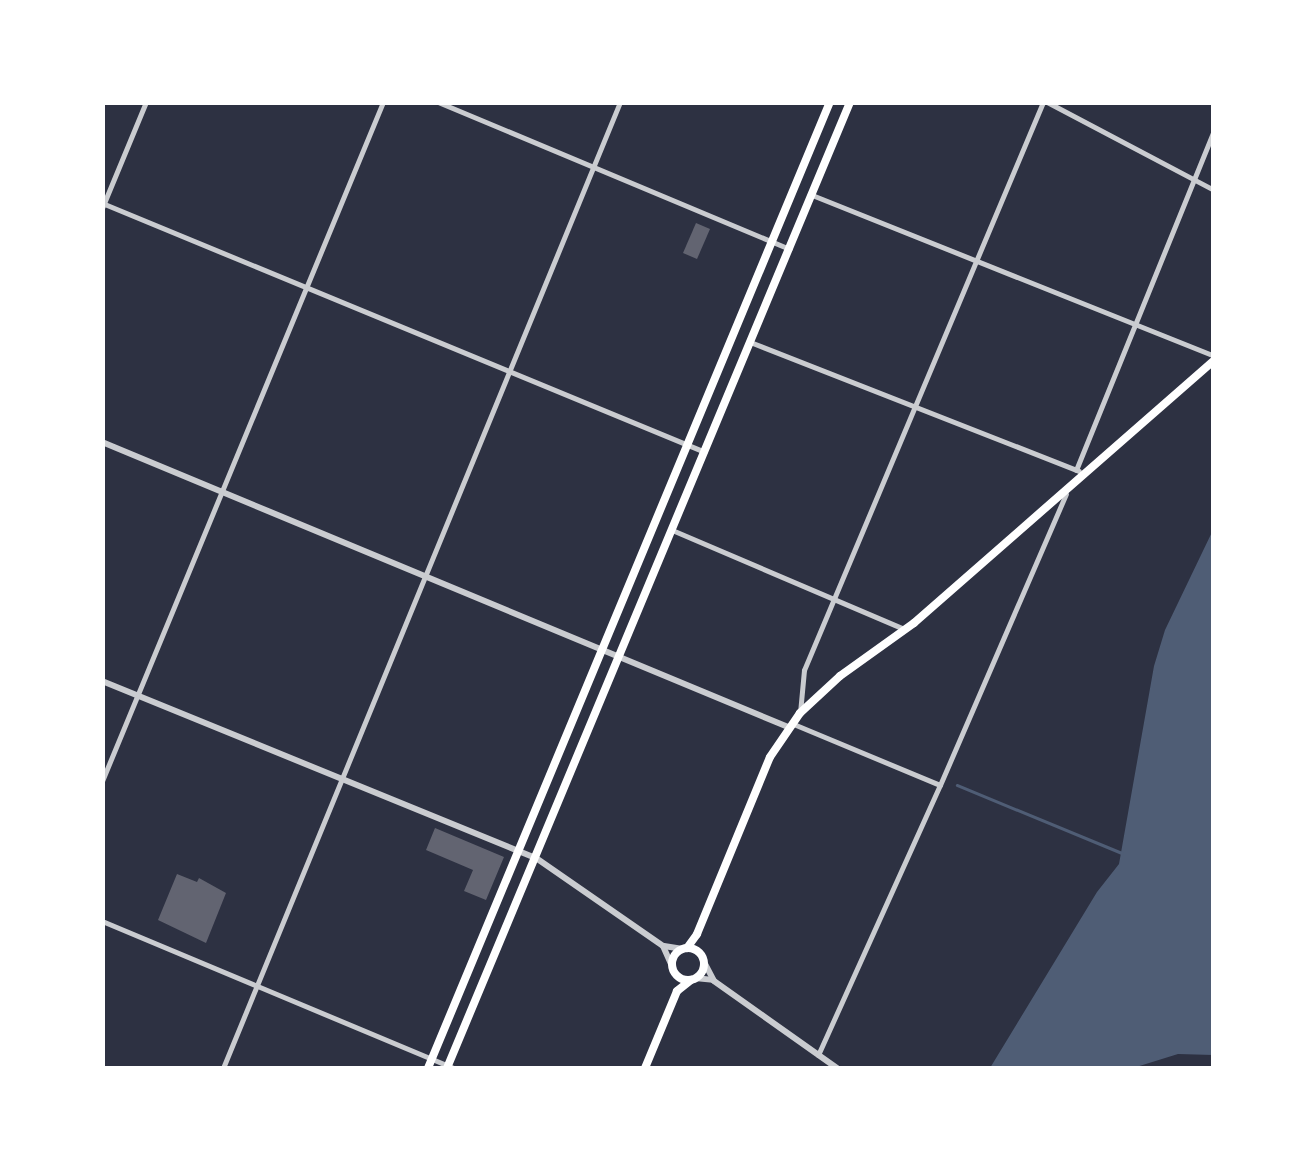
<!DOCTYPE html>
<style>
body{margin:0}
#map{position:relative;width:1316px;height:1171px;overflow:hidden;background:#2d3142;font-family:Figtree,sans-serif}
div>[style]{position:absolute}
.water>*{inset:0;background:#4f5d75}
.stream>*{height:2.5px;margin:-1.25px;padding:0 1.25px;transform-origin:1.25px;border-radius:1.25px;background:#4f5d75}
.building>*{inset:0;background:#626471}
.minor>*{height:5px;margin:-2.5px;padding:0 2.5px;transform-origin:2.5px;border-radius:2.5px;background:#caccd0}
.tertiary>*{height:6px;margin:-3px;padding:0 3px;transform-origin:3px;border-radius:3px;background:#caccd0}
.primary>*{height:8px;margin:-4px;padding:0 4px;transform-origin:4px;border-radius:4px;background:#fff}
.primary>.ring{margin:-4px;padding:0;box-sizing:content-box;background:none;border:8px solid #fff;border-radius:50%}
.trunk>*{height:8px;margin:-4px;padding:0 4px;transform-origin:4px;border-radius:4px;background:#fff}
span{translate:-50% -50%;white-space:nowrap;text-align:center;line-height:1.15;-webkit-text-stroke:8px #fff;paint-order:stroke}
.frame{position:absolute;inset:0;border:105px solid #fff;pointer-events:none}
</style>
<div id="map">
<div class="water">
<div style="clip-path:polygon(1213px 530px,1213px 1055px,1178px 1054px,1133px 1068px,990px 1068px,1097px 892px,1119px 864px,1154px 666px,1165px 630px)"></div>
</div>
<div class="stream">
<div style="left:957px;top:785px;width:178px;rotate:22.4deg"></div>
</div>
<div class="building">
<div style="clip-path:polygon(696px 223px,710px 229px,697px 259px,683px 253px)"></div>
<div style="clip-path:polygon(435px 828px,504px 857px,486px 900px,464px 891px,473px 870px,426px 850px)"></div>
<div style="clip-path:polygon(177px 874px,197px 882px,199px 878px,226px 893px,206px 943px,158px 920px)"></div>
</div>
<div class="minor">
<div style="left:438px;top:102px;width:381px;rotate:22.7deg"></div>
<div style="left:1047px;top:102px;width:189px;rotate:27.8deg"></div>
<div style="left:812px;top:195px;width:433px;rotate:21.8deg"></div>
<div style="left:102px;top:203px;width:652px;rotate:22.44deg"></div>
<div style="left:102px;top:208px;width:115px;rotate:-67.5deg"></div>
<div style="left:750px;top:342px;width:353px;rotate:21.4deg"></div>
<div style="left:1076px;top:470px;width:367px;rotate:-67.9deg"></div>
<div style="left:672px;top:530px;width:252px;rotate:23.1deg"></div>
<div style="left:800px;top:713px;width:43px;rotate:-84.7deg"></div>
<div style="left:804px;top:670px;width:616px;rotate:-67.18deg"></div>
<div style="left:791px;top:723px;width:161px;rotate:22.6deg"></div>
<div style="left:940px;top:785px;width:317px;rotate:-66.6deg"></div>
<div style="left:102px;top:781px;width:735px;rotate:-67.52deg"></div>
<div style="left:102px;top:921px;width:381px;rotate:22.7deg"></div>
<div style="left:818px;top:1055px;width:296px;rotate:-65.7deg"></div>
<div style="left:223px;top:1068px;width:1044px;rotate:-67.66deg"></div>
</div>
<div class="tertiary">
<div style="left:102px;top:442px;width:743px;rotate:22.56deg"></div>
<div style="left:102px;top:681px;width:469px;rotate:22.2deg"></div>
<div style="left:536px;top:858px;width:155px;rotate:34.7deg"></div>
<div style="left:663px;top:946px;width:22px;rotate:66deg"></div>
<div style="left:664px;top:946px;width:19px;rotate:9deg"></div>
<div style="left:704px;top:962px;width:21px;rotate:62deg"></div>
<div style="left:714px;top:981px;width:151px;rotate:35.3deg"></div>
<div style="left:695px;top:978px;width:18px;rotate:6deg"></div>
</div>
<div class="primary">
<div style="left:687px;top:948px;width:17px;rotate:-54deg"></div>
<div style="left:697px;top:934px;width:191px;rotate:-67.6deg"></div>
<div style="left:770px;top:757px;width:53px;rotate:-55.7deg"></div>
<div style="left:800px;top:713px;width:54px;rotate:-42.8deg"></div>
<div style="left:840px;top:676px;width:91px;rotate:-35.6deg"></div>
<div style="left:914px;top:623px;width:399px;rotate:-41.2deg"></div>
<div class="ring" style="left:672px;top:948px;width:24px;height:24px"></div>
<div style="left:645px;top:1068px;width:83px;rotate:-67.4deg"></div>
<div style="left:677px;top:991px;width:18px;rotate:-38deg"></div>
</div>
<div class="trunk">
<div style="left:428px;top:1068px;width:1046px;rotate:-67.41deg"></div>
<div style="left:447px;top:1068px;width:1047px;rotate:-67.35deg"></div>
</div>
<div class="frame"></div>
</div>
